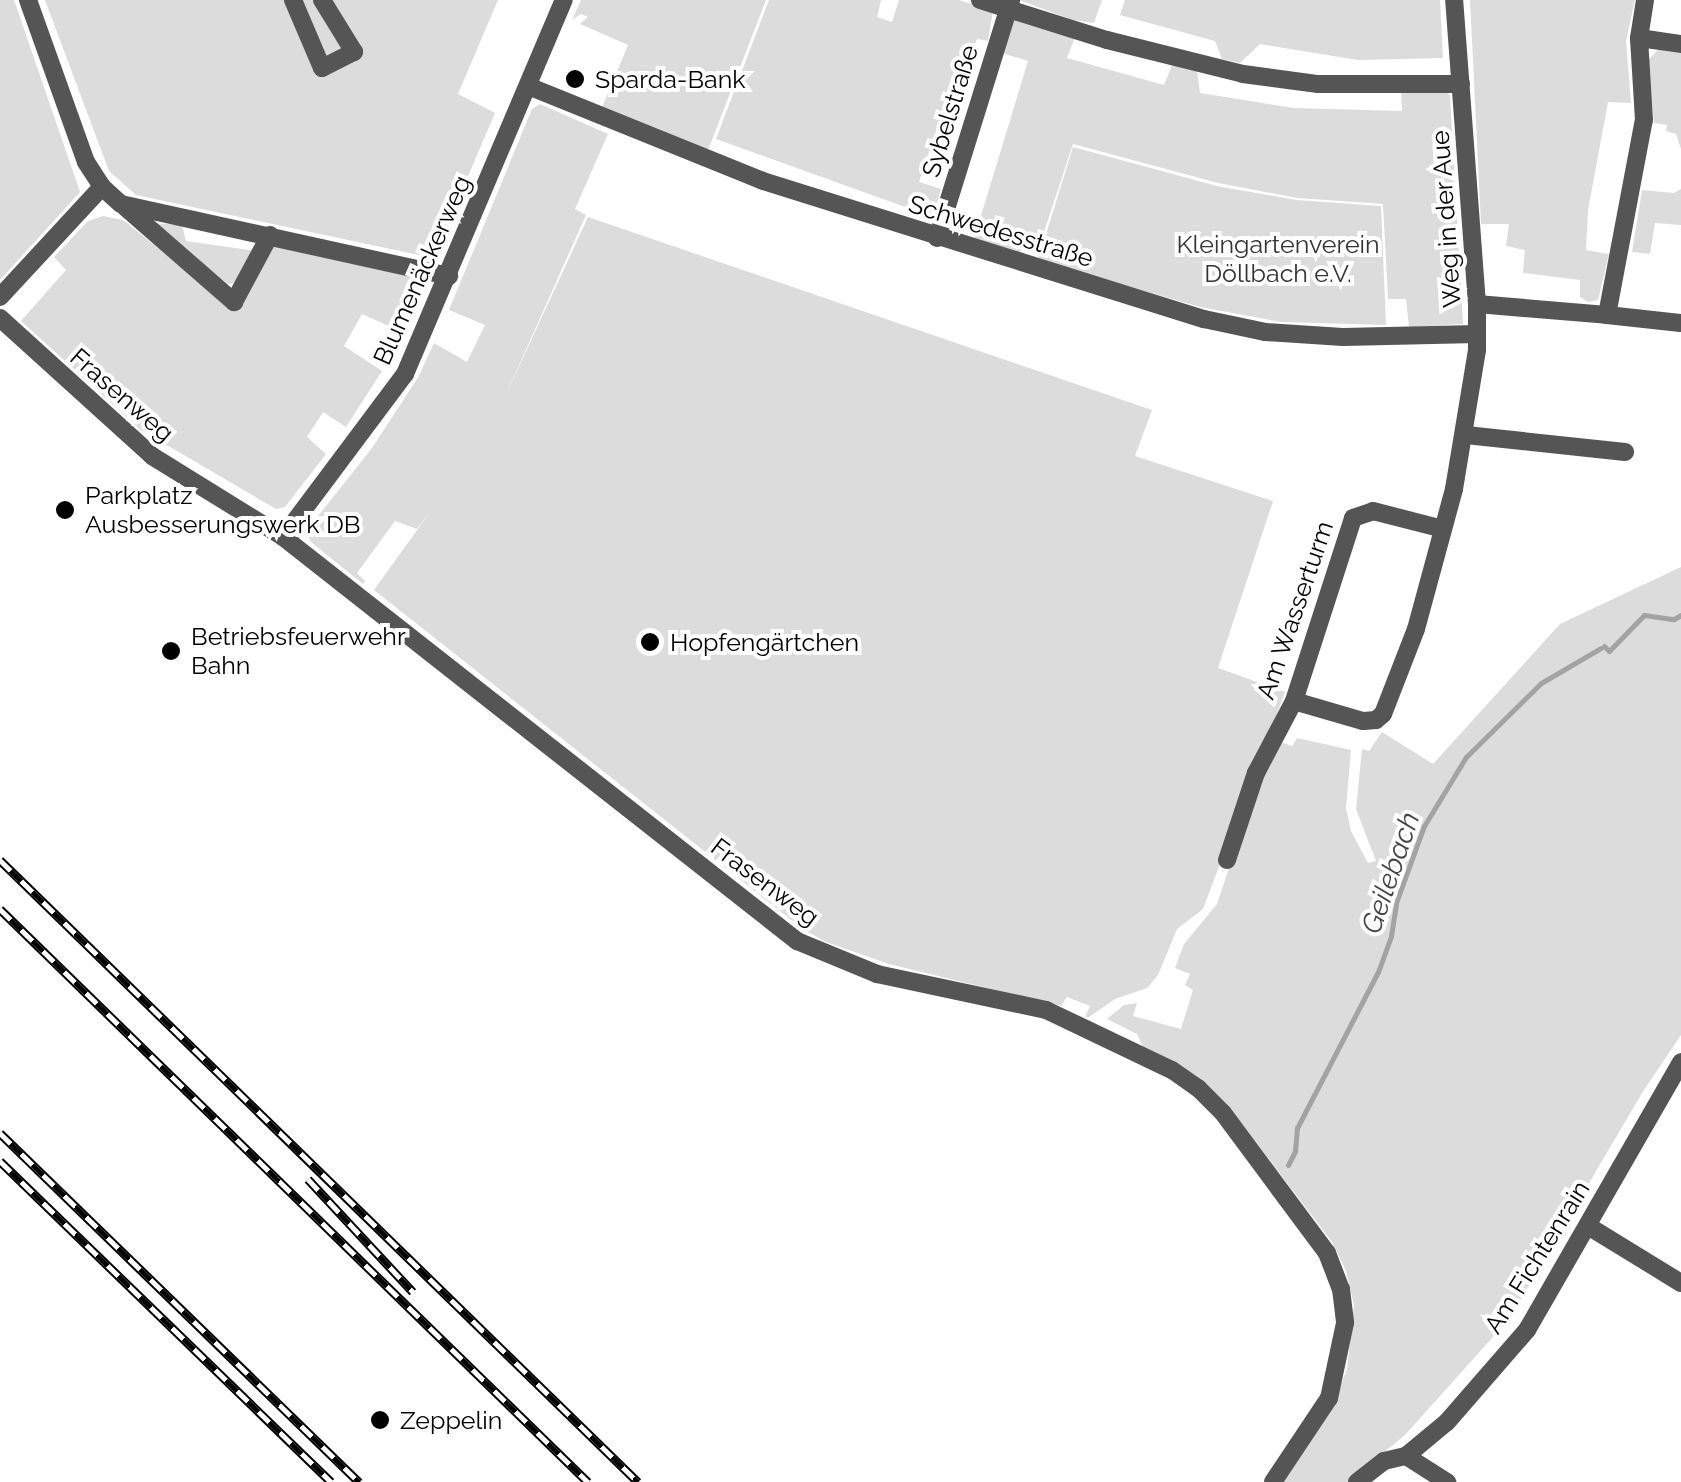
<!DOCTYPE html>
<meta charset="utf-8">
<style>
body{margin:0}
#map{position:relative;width:1681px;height:1482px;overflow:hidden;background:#fff;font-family:Raleway,sans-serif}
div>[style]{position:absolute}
.green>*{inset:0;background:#dcdcdc}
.stream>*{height:5px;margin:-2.5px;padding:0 2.5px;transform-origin:2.5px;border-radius:2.5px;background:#a3a3a3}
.street>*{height:18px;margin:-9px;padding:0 9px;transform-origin:9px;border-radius:9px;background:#555}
.rail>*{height:9px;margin-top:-4.5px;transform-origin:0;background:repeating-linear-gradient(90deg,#fff 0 15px,#000 0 30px);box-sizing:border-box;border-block:2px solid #000}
.dots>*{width:28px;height:28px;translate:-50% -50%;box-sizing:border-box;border:5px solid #fff;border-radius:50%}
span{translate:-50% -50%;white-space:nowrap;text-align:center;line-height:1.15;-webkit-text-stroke:8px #fff;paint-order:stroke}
.poi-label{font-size:25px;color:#000}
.left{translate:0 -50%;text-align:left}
.street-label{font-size:25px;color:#000}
.park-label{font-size:25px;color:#333}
.water-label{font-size:28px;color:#444;font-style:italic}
</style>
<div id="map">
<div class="green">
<div style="clip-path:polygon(0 0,14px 0,80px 192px,0 280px)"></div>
<div style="clip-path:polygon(45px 0,498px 0,458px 94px,495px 113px,433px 258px,136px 195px,109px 171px)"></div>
<div style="clip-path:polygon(581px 0,766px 0,707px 153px,601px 110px,628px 45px,580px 24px,588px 17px,581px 14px,572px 20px)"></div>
<div style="clip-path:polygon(769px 0,881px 0,877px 17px,892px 22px,899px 0,959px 0,993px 11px,988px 41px,977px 39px,968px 61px,960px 60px,919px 182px,941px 189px,933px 217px,716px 139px)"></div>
<div style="clip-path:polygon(1019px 0,1102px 0,1094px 23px,1073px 20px)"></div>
<div style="clip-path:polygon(1125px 0,1440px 0,1443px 58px,1358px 60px,1260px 44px,1240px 63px,1222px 59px,1215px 41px,1120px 15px)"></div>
<div style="clip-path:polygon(1470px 0,1635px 0,1626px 41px,1631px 103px,1608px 102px,1588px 210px,1586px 250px,1609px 254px,1598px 300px,1588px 302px,1580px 297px,1580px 280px,1523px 273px,1525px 250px,1506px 246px,1509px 224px,1481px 224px)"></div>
<div style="clip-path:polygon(1014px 17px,1075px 37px,1067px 58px,1164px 85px,1172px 65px,1197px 71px,1200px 93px,1294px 108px,1402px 111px,1401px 93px,1444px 90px,1450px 95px,1463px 324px,1409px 327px,1406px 299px,1388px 299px,1383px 204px,1297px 198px,1218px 183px,1073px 144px,1041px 241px,1025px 237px,1019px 256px,973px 242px,1028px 61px,1002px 53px)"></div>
<div style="clip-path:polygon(1660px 48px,1681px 50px,1681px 149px,1676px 134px,1666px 131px,1667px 125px,1654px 123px,1648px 60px)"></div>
<div style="clip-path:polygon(540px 104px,608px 134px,575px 209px,586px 215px,504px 399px,588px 217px,1152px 410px,1135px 456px,1273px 501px,1218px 668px,1285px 692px,1203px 909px,1177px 929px,1158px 975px,1147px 988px,1115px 999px,1089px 1017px,1085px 1017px,1090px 1006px,1067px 997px,1061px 1006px,889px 964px,826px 942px,804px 930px,374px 590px,433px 508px,417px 529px,395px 521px,357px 573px,365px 581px,363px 584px,311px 542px,307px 534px,311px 525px,372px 448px,419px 376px,434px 343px,467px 362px,485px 325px,449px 310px,532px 109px)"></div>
<div style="clip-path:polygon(1073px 147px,1217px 186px,1297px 200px,1381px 206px,1386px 325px,1281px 322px,1200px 307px,1038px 260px)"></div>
<div style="clip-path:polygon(1681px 189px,1681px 225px,1655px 223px,1650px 254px,1632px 252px,1642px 190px,1674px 193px)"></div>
<div style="clip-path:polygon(103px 216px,123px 220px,235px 309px,274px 245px,425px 278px,404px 333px,362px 314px,344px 346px,382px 371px,346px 427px,323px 412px,307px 437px,326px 454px,285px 507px,276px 509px,141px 430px,21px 321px,66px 270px,54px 257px,88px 221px)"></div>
<div style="clip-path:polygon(152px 223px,182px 225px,186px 241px,256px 251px,237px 283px,228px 284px)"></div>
<div style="clip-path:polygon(1681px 567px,1681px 1035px,1642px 1093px,1509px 1319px,1405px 1435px,1348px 1482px,1282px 1482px,1334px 1403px,1347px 1369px,1354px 1305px,1346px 1271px,1332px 1242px,1227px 1104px,1206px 1084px,1143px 1047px,1137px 1034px,1107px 1019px,1124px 1005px,1137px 1003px,1133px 1016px,1181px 1029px,1193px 990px,1185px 985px,1190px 974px,1175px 968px,1184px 944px,1217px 904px,1253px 797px,1280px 742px,1292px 746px,1297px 738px,1351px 750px,1346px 808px,1351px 831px,1368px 863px,1376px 861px,1356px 809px,1362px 749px,1369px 751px,1382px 732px,1433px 764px,1560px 624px)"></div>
</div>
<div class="stream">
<div style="left:1604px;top:646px;width:7px;rotate:45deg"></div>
<div style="left:1609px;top:651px;width:50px;rotate:-45.8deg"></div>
<div style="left:1644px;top:615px;width:30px;rotate:8deg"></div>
<div style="left:1674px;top:619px;width:8px;rotate:-30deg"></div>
<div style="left:1288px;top:1165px;width:16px;rotate:-63deg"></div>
<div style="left:1295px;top:1151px;width:23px;rotate:-85deg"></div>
<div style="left:1297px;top:1128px;width:176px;rotate:-62.6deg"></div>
<div style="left:1378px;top:972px;width:38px;rotate:-70deg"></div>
<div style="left:1391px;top:936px;width:36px;rotate:-81deg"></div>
<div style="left:1397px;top:900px;width:79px;rotate:-70deg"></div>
<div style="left:1424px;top:826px;width:81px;rotate:-58.7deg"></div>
<div style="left:1466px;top:757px;width:105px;rotate:-44.6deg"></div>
<div style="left:1541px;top:683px;width:69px;rotate:-30.3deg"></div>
</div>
<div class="street">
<div style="left:28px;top:0;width:172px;rotate:70.3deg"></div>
<div style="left:86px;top:162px;width:30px;rotate:57deg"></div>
<div style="left:102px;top:187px;width:25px;rotate:42deg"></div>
<div style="left:121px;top:204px;width:336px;rotate:12.4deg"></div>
<div style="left:293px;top:0;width:74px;rotate:66.9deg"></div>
<div style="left:322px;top:68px;width:36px;rotate:-27deg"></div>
<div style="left:354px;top:52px;width:61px;rotate:-121.6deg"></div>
<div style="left:980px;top:0;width:133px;rotate:17.5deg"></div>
<div style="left:1107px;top:40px;width:140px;rotate:14deg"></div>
<div style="left:1243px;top:74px;width:76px;rotate:7.6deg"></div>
<div style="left:1318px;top:84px;width:143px"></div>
<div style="left:1639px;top:38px;width:42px;rotate:8.1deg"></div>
<div style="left:528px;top:86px;width:253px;rotate:22deg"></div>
<div style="left:763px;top:181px;width:462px;rotate:17.4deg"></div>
<div style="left:1204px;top:319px;width:62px;rotate:12deg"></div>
<div style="left:1265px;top:332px;width:78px;rotate:3.7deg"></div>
<div style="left:1343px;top:337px;width:134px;rotate:-1.3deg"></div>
<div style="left:125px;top:207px;width:145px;rotate:41.1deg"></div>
<div style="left:234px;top:302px;width:76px;rotate:-61.8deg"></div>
<div style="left:937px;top:238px;width:249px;rotate:-72.7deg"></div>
<div style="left:0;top:297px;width:150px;rotate:-47.2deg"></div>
<div style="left:1477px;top:304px;width:130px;rotate:4.8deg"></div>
<div style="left:1607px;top:315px;width:198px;rotate:-79.3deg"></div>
<div style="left:1644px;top:120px;width:82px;rotate:-93.5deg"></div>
<div style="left:1639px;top:38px;width:38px;rotate:-81deg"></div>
<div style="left:1607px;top:315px;width:74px;rotate:6.2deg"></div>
<div style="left:0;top:318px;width:205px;rotate:42.2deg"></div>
<div style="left:152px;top:456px;width:154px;rotate:31.7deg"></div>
<div style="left:283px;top:537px;width:654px;rotate:38.17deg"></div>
<div style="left:797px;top:941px;width:87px;rotate:22.4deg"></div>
<div style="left:877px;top:974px;width:173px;rotate:12deg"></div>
<div style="left:1046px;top:1010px;width:140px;rotate:25.5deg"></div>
<div style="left:1172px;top:1070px;width:32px;rotate:35deg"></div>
<div style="left:1198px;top:1088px;width:35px;rotate:45deg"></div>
<div style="left:1223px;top:1113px;width:174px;rotate:53.4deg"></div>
<div style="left:1327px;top:1253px;width:39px;rotate:69deg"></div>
<div style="left:1341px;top:1289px;width:34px;rotate:83deg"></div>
<div style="left:1345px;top:1323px;width:77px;rotate:102deg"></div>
<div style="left:1329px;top:1398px;width:101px;rotate:123.7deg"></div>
<div style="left:1466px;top:435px;width:160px;rotate:6.1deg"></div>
<div style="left:283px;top:537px;width:204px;rotate:-53.2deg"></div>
<div style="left:405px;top:374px;width:406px;rotate:-67deg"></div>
<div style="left:1294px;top:701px;width:72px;rotate:16.2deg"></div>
<div style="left:1363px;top:721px;width:13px;rotate:-4deg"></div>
<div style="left:1376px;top:720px;width:9px;rotate:-41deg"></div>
<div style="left:1383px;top:714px;width:91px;rotate:-68.8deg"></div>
<div style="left:1416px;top:629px;width:145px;rotate:-74.8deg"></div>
<div style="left:1454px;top:489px;width:141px;rotate:-80.6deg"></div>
<div style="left:1477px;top:350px;width:46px;rotate:-90deg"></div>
<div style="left:1477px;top:304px;width:305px;rotate:-94.3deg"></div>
<div style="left:1227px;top:860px;width:92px;rotate:-71.6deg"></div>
<div style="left:1256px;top:773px;width:81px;rotate:-62.2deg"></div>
<div style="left:1294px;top:701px;width:192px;rotate:-72.1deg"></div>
<div style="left:1353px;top:518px;width:21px;rotate:-19deg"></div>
<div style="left:1373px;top:511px;width:72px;rotate:14.4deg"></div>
<div style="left:1588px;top:1226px;width:109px;rotate:31.5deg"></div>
<div style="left:1406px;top:1456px;width:53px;rotate:-39.7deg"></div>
<div style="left:1447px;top:1422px;width:122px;rotate:-49deg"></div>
<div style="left:1527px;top:1330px;width:309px;rotate:-60.1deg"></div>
<div style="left:1357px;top:1482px;width:34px;rotate:-38deg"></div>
<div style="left:1384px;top:1461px;width:23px;rotate:-13deg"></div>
<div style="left:1406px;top:1456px;width:49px;rotate:32.4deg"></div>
</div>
<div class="rail">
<div style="left:0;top:860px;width:891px;rotate:44.27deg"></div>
<div style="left:0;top:909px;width:821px;rotate:44.26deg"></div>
<div style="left:0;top:1133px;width:501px;rotate:44.19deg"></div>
<div style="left:0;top:1161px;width:461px;rotate:44.1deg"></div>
<div style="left:308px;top:1179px;width:154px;rotate:47.1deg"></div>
</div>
<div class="dots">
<div style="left:575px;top:79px;background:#000"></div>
<div style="left:65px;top:510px;background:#000"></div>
<div style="left:650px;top:642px;background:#000"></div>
<div style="left:171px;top:651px;background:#000"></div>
<div style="left:380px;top:1420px;background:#000"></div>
</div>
<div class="poi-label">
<span class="left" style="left:595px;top:79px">Sparda-Bank</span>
<span class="left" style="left:85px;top:510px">Parkplatz<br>Ausbesserungswerk DB</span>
<span class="left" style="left:191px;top:651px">Betriebsfeuerwehr<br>Bahn</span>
<span class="left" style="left:670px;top:642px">Hopfengärtchen</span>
<span class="left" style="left:400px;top:1420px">Zeppelin</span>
</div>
<div class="street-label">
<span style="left:950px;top:111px;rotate:-73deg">Sybelstraße</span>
<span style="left:1446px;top:219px;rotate:-94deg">Weg in der Aue</span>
<span style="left:1001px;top:231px;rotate:17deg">Schwedesstraße</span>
<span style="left:422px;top:270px;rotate:-66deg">Blumenäckerweg</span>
<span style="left:122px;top:395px;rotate:41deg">Frasenweg</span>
<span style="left:1295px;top:610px;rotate:-71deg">Am Wasserturm</span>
<span style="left:765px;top:882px;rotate:37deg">Frasenweg</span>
<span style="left:1537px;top:1257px;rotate:-58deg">Am Fichtenrain</span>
</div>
<div class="park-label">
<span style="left:1278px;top:259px">Kleingartenverein<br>Döllbach e.V.</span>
</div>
<div class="water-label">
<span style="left:1391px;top:873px;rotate:-71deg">Geilebach</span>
</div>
</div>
